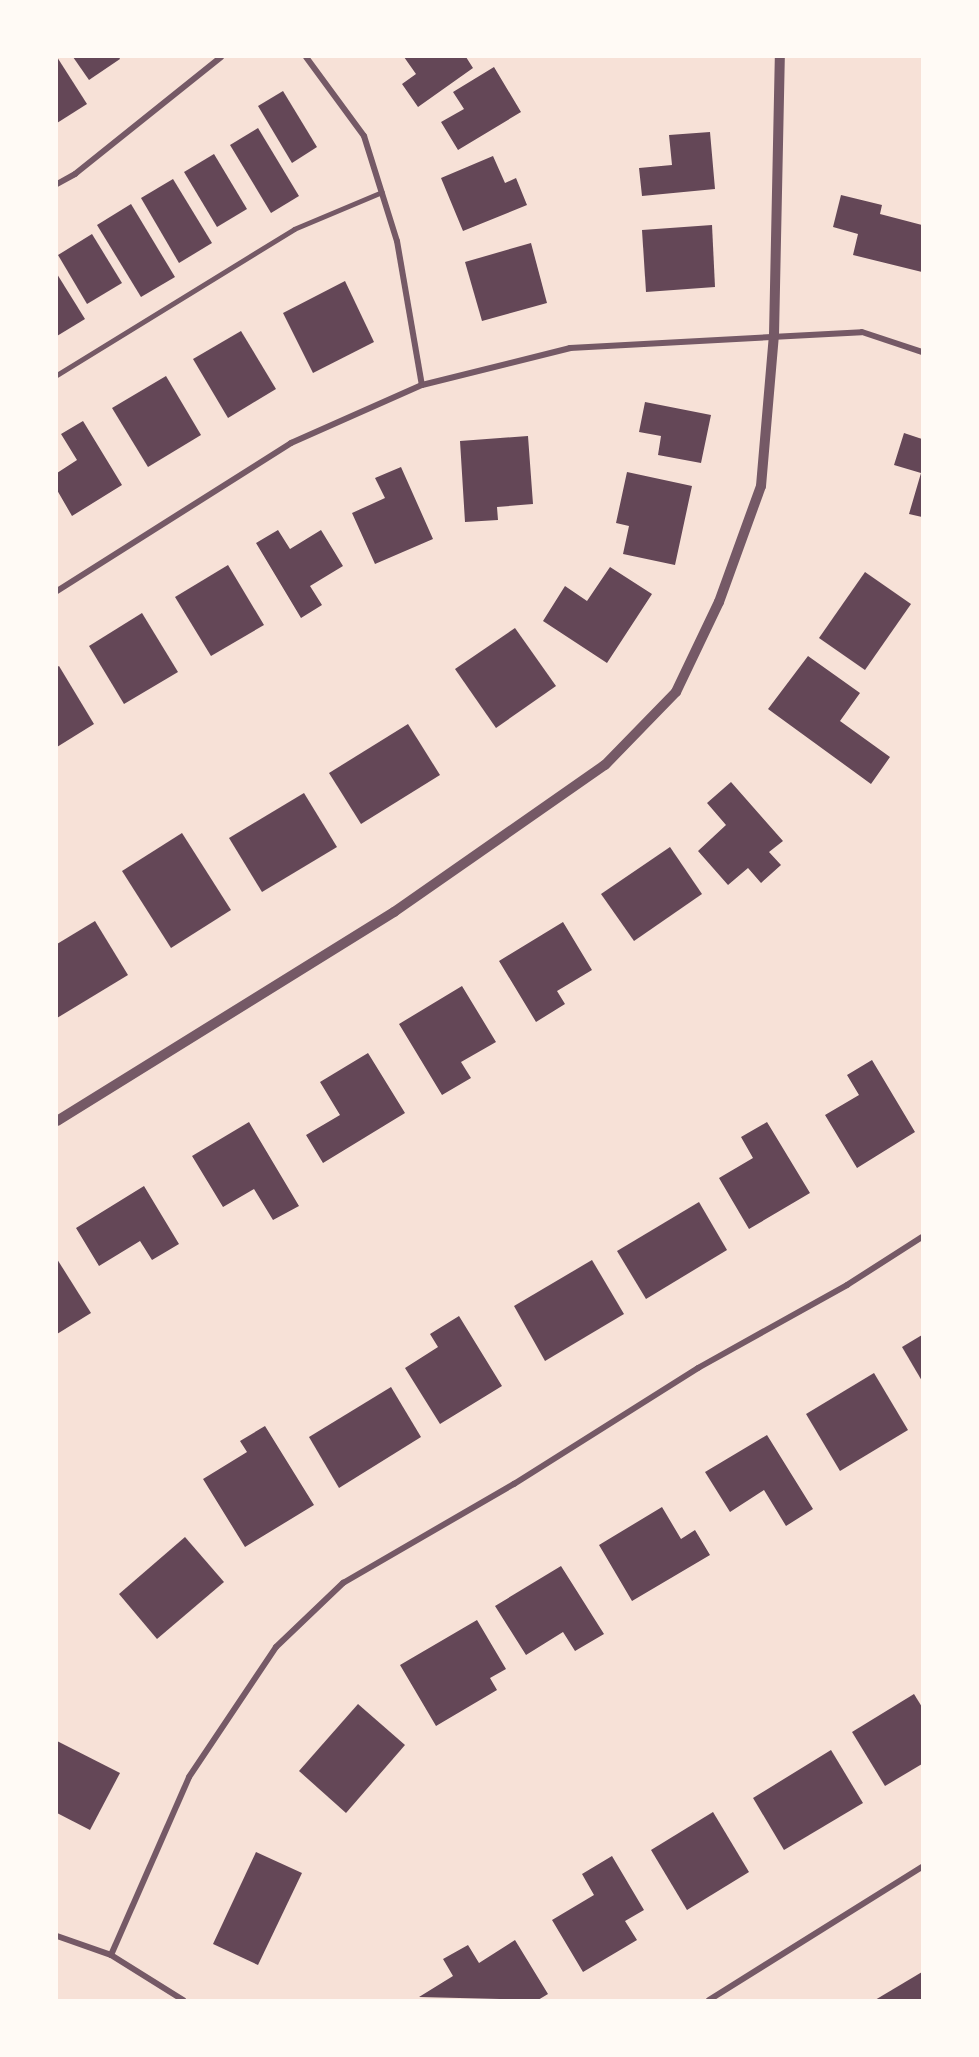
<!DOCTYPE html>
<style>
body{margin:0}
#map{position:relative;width:979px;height:2057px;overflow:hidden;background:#f7e1d7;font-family:Manrope,sans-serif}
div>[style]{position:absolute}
.building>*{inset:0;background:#644757}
.service>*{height:4.5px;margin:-2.25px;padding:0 2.25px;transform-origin:2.25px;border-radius:2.25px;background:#755966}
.minor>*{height:6px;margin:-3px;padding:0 3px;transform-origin:3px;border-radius:3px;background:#755966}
.tertiary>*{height:10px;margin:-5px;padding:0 5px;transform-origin:5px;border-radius:5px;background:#755966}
span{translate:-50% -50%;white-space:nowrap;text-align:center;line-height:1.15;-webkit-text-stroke:4.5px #fffaf5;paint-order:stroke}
.frame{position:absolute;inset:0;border:58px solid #fffaf5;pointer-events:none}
</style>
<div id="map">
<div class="building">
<div style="clip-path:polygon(57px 57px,87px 104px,57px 123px)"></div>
<div style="clip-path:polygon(73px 57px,119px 57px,120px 59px,89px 80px)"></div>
<div style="clip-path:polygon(404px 57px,466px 57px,473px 68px,418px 107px,402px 84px,416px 74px)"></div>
<div style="clip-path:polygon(494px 67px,521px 112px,458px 150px,441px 122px,464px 109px,453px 92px)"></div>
<div style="clip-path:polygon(283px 91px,317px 147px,292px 163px,258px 106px)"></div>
<div style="clip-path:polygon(258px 128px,299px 196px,271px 213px,230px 145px)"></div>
<div style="clip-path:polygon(710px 132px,715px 189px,642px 196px,639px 168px,672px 165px,669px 135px)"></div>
<div style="clip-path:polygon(214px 154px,247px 209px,217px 227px,184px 172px)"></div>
<div style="clip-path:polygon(493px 156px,505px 183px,516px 178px,527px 205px,463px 231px,441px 178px)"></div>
<div style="clip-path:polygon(173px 179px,212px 243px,179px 263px,141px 198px)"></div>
<div style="clip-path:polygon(841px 195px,882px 205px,880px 214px,922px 225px,922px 272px,853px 255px,858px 234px,833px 227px)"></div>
<div style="clip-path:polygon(131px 204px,175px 277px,141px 297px,97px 225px)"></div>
<div style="clip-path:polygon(712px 225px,715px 287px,646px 292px,642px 230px)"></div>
<div style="clip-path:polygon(92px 234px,122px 283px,87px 304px,58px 255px)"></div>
<div style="clip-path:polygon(531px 243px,547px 303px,482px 321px,465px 262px)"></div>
<div style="clip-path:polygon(57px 274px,85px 319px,57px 336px)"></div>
<div style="clip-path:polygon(345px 281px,374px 342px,313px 373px,283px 313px)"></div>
<div style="clip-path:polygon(241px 331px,276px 389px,228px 418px,193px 359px)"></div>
<div style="clip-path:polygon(166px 376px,201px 435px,148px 467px,112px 408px)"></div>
<div style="clip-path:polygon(645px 402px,711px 415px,701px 463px,658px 455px,661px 436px,639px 432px)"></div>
<div style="clip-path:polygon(83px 421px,122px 485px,72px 516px,57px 490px,57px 473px,77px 460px,61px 434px)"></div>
<div style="clip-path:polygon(904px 433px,922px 439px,922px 517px,909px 514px,921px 473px,894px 465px)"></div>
<div style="clip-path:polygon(528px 436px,533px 504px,497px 507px,498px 520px,465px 522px,460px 441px)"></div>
<div style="clip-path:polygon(401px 467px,433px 539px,375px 564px,352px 513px,385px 498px,375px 478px)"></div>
<div style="clip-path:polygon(627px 472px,692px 486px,675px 565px,623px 554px,629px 526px,616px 523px)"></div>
<div style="clip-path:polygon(278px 530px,290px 549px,321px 530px,343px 566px,310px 586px,322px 605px,301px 618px,256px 543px)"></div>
<div style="clip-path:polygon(228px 565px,264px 625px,211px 656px,175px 597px)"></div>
<div style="clip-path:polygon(610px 567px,652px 594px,607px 663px,543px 621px,565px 586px,587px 601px)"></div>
<div style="clip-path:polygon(865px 572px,911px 604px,865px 670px,819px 638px)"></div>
<div style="clip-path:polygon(142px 613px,178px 672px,124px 704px,89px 646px)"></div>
<div style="clip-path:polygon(515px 628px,556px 686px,496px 728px,455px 669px)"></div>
<div style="clip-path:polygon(808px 656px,860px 693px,840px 721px,890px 757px,871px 784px,768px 709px)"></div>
<div style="clip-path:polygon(59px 666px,94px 724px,57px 747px,57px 667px)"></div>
<div style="clip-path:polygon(408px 724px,440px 775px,361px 824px,329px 773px)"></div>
<div style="clip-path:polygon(731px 782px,783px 841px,769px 852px,781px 865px,761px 883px,748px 868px,728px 885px,698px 851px,726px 825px,707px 803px)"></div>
<div style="clip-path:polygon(304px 793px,337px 847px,262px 892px,229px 838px)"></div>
<div style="clip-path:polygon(182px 833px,231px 910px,171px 948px,122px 871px)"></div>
<div style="clip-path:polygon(670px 847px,702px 894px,634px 941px,601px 894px)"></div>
<div style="clip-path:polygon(95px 921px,128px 975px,57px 1018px,57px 944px)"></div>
<div style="clip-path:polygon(563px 922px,592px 970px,557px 991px,565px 1004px,536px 1022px,499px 961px)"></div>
<div style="clip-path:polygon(462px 986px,496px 1042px,461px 1062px,471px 1078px,442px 1095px,399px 1024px)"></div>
<div style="clip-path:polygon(368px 1053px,405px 1113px,323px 1163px,306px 1135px,340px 1115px,320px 1082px)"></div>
<div style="clip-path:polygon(872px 1060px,915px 1132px,857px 1168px,825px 1115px,859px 1095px,847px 1075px)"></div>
<div style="clip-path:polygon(249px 1122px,299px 1206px,273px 1220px,254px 1189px,223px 1207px,192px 1156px)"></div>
<div style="clip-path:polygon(767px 1122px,810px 1193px,749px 1229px,719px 1178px,753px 1158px,741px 1137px)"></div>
<div style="clip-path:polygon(144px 1186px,179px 1244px,152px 1260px,140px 1241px,99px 1266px,76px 1228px)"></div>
<div style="clip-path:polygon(699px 1202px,727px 1250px,646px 1299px,617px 1251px)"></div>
<div style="clip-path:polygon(57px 1259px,91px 1313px,57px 1334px)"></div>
<div style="clip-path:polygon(592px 1260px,624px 1314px,545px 1361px,514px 1306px)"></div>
<div style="clip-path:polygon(459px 1316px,502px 1386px,440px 1424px,405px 1368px,438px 1347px,430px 1334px)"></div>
<div style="clip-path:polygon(922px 1335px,922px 1381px,902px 1347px)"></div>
<div style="clip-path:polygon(874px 1373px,908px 1430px,840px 1471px,806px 1414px)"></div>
<div style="clip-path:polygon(391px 1387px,421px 1437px,339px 1488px,309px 1437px)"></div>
<div style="clip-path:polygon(265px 1426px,314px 1505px,245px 1547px,203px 1479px,247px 1452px,240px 1441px)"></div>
<div style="clip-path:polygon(767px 1435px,813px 1509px,786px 1526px,764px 1490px,730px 1512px,705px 1472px)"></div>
<div style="clip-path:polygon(662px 1507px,681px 1539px,695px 1530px,710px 1555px,632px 1601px,599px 1545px)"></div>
<div style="clip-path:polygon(185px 1537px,224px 1582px,157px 1639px,119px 1594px)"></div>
<div style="clip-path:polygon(561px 1566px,604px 1634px,575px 1651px,563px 1632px,526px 1655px,495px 1606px)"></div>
<div style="clip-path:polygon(477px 1620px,506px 1669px,490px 1678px,497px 1690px,436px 1726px,400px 1665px)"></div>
<div style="clip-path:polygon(914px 1694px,922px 1707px,922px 1764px,885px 1786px,852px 1732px)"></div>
<div style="clip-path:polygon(358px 1704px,405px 1745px,346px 1813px,299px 1771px)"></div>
<div style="clip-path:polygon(57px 1741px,120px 1773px,90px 1830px,57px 1813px)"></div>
<div style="clip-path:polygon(831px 1750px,863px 1803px,784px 1850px,753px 1798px)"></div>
<div style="clip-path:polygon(713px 1812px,749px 1872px,687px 1910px,651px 1850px)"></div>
<div style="clip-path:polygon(256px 1852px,302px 1873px,258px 1965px,213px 1944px)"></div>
<div style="clip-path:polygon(612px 1856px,644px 1910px,625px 1921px,637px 1940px,583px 1972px,552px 1920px,594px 1895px,582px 1874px)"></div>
<div style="clip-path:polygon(515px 1940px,548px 1994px,538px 2000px,419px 1997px,453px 1976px,443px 1959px,468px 1945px,479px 1963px)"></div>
<div style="clip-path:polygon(922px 1972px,922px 2000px,875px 2000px)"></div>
</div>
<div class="service">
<div style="left:57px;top:375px;width:278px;rotate:-31.6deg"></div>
<div style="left:294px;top:229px;width:95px;rotate:-22.8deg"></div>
</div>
<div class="minor">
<div style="left:306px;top:57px;width:98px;rotate:53.7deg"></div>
<div style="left:364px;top:136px;width:110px;rotate:72.6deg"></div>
<div style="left:397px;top:241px;width:146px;rotate:80.2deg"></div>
<div style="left:57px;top:184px;width:21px;rotate:-29deg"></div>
<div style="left:75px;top:174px;width:187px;rotate:-38.7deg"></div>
<div style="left:57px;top:591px;width:277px;rotate:-32.3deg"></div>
<div style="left:291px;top:443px;width:143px;rotate:-23.9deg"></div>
<div style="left:422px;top:385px;width:153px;rotate:-14deg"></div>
<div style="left:570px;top:348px;width:292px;rotate:-3.1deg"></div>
<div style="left:862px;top:332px;width:63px;rotate:18.4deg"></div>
<div style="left:57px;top:1936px;width:57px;rotate:19.4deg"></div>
<div style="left:111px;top:1955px;width:85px;rotate:32deg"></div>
<div style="left:111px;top:1955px;width:194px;rotate:-66.3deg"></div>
<div style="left:189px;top:1777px;width:156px;rotate:-56.2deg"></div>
<div style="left:276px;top:1647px;width:93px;rotate:-43.7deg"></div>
<div style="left:343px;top:1583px;width:198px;rotate:-30.1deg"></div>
<div style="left:514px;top:1484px;width:218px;rotate:-32.2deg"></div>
<div style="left:698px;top:1368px;width:171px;rotate:-29.1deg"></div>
<div style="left:847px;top:1285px;width:89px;rotate:-32.6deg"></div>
<div style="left:709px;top:2000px;width:251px;rotate:-32deg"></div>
</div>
<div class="tertiary">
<div style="left:57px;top:1121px;width:397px;rotate:-31.8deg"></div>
<div style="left:394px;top:912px;width:257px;rotate:-34.9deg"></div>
<div style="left:605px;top:765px;width:102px;rotate:-45.8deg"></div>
<div style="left:676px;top:692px;width:100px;rotate:-64.5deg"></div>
<div style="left:719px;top:602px;width:123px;rotate:-70.1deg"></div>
<div style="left:761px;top:486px;width:152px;rotate:-85.1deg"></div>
<div style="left:774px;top:335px;width:278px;rotate:-88.8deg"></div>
</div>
<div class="frame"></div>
</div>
